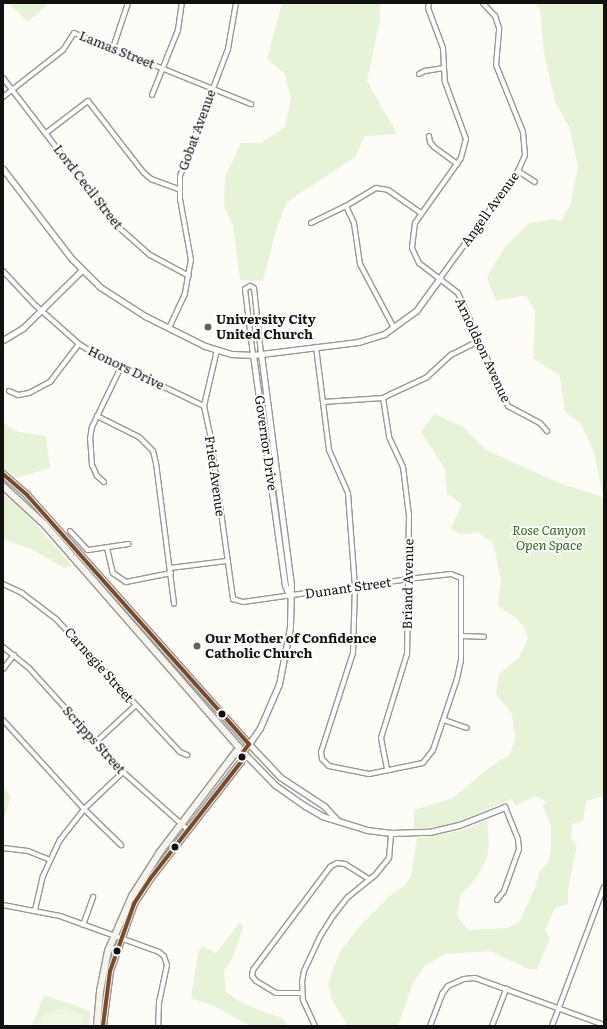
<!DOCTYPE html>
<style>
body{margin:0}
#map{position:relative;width:607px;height:1029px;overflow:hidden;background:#fdfcf7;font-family:Literata,serif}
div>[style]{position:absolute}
.green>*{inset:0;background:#e7f3d7}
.pitch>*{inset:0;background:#f0f6e1}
.roads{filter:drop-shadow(1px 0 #979795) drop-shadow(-1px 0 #979795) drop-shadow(0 1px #979795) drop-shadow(0 -1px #979795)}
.minor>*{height:4px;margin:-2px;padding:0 2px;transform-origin:2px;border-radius:2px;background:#fffffe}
.tertiary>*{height:5px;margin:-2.5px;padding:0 2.5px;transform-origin:2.5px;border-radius:2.5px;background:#fffffe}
.secondary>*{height:6px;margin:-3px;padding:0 3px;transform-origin:3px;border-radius:3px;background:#f6f4eb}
.bus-1>*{height:4px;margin:-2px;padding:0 2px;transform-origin:2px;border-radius:2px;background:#7a4b2a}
.dots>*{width:11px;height:11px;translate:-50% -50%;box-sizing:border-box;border:2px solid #fff;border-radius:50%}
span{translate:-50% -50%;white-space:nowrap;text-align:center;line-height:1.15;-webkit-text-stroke:4px #fff;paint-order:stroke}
.street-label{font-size:13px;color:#111}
.poi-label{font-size:13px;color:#111;font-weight:700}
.left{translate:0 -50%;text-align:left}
.park-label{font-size:13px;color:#2f6b1f;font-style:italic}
.frame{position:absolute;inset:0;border:4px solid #111;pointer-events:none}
</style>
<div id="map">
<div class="green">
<div style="clip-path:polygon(8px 3px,49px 3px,28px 22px)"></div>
<div style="clip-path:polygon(282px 3px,380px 3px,380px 20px,367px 81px,397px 134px,365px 136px,355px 157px,287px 202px,276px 230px,263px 281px,240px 280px,233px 225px,224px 207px,225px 177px,241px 143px,261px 143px,285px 127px,291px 98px,284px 73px,267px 59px)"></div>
<div style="clip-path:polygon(534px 3px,604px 3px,604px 796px,586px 801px,583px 821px,572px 824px,571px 838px,577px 845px,568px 890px,568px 904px,555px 908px,545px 930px,550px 938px,537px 969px,528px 969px,491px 951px,445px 954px,426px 965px,413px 983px,398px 1026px,345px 1026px,346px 1022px,332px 1000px,328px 985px,333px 969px,341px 950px,361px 925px,393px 893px,405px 885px,411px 875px,417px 838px,461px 831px,487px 820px,489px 843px,487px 858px,477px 877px,460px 896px,457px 916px,468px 930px,507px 928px,519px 922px,535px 888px,539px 872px,547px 864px,551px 852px,551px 827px,543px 806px,546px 802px,536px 796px,515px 806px,512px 799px,452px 824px,414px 830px,414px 810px,453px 798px,489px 768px,510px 754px,515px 738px,512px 714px,496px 694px,499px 674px,519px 658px,528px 637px,523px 626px,516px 618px,498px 606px,501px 579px,493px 543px,479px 533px,460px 534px,451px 529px,462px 504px,447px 494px,445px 469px,421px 432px,434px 414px,463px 427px,486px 450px,559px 483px,603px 497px,594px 452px,581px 424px,565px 412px,560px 376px,533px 358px,535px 311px,526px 295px,496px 301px,487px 277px,505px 247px,529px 223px,554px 219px,561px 221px,570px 205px,578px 167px,569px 127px,555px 102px,544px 53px,540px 10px)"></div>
<div style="clip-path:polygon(3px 423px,18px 432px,46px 436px,50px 468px,17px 478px,3px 468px)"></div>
<div style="clip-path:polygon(3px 494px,19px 505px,72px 566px,64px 568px,33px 550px,3px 539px)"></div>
<div style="clip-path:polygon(3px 786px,11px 796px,5px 816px,3px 816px)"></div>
<div style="clip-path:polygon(240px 922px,243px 927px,233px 957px,224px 971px,226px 992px,244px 1004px,282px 1018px,288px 1026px,250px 1026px,216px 1007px,191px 998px,198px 953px,202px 946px,216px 953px)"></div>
<div style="clip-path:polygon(44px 995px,90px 1011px,89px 1026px,32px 1026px)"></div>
</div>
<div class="pitch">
<div style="clip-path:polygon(62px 1009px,83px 1014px,82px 1026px,34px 1026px,46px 1013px)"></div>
</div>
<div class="roads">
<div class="minor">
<div style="left:429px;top:3px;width:5px;rotate:101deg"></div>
<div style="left:428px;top:8px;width:43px;rotate:69.4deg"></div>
<div style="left:443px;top:48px;width:34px;rotate:87deg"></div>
<div style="left:445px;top:82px;width:61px;rotate:69.8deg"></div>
<div style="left:466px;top:139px;width:20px;rotate:105deg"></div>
<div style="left:461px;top:158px;width:80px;rotate:125.3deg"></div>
<div style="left:415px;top:223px;width:25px;rotate:97deg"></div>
<div style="left:412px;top:248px;width:17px;rotate:65deg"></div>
<div style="left:419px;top:263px;width:49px;rotate:37.6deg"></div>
<div style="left:458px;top:293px;width:124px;rotate:66.1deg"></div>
<div style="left:508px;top:406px;width:36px;rotate:28deg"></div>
<div style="left:540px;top:423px;width:11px;rotate:49deg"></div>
<div style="left:113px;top:48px;width:47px;rotate:-71.6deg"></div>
<div style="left:419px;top:74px;width:7px;rotate:-27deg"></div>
<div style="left:425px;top:71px;width:19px;rotate:-9deg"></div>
<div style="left:3px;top:78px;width:184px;rotate:52.5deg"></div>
<div style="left:115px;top:224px;width:47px;rotate:41.5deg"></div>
<div style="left:150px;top:255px;width:44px;rotate:28.3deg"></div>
<div style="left:152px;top:95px;width:70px;rotate:-68.2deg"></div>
<div style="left:178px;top:30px;width:27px;rotate:-82deg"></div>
<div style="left:3px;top:97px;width:76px;rotate:-38.1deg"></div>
<div style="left:63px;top:50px;width:20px;rotate:-57deg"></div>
<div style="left:74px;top:33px;width:191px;rotate:21.9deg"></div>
<div style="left:46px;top:133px;width:53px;rotate:-37.3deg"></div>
<div style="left:88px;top:101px;width:90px;rotate:52.2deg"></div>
<div style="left:143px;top:172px;width:11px;rotate:41deg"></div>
<div style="left:151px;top:179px;width:30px;rotate:20deg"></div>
<div style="left:429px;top:136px;width:6px;rotate:81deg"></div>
<div style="left:430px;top:142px;width:6px;rotate:51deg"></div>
<div style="left:434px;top:147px;width:29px;rotate:36deg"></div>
<div style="left:518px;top:171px;width:20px;rotate:33deg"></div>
<div style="left:346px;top:206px;width:19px;rotate:65deg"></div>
<div style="left:354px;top:223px;width:41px;rotate:81.7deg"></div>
<div style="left:360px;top:264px;width:72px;rotate:62deg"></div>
<div style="left:311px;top:223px;width:39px;rotate:-26deg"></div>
<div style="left:346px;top:206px;width:35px;rotate:-31deg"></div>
<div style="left:376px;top:188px;width:12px;rotate:9deg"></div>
<div style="left:388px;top:190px;width:40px;rotate:34.9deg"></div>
<div style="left:3px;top:271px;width:45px;rotate:46.8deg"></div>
<div style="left:34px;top:304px;width:60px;rotate:41.6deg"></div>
<div style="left:79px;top:344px;width:19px;rotate:32deg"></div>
<div style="left:95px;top:354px;width:121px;rotate:25.5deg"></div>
<div style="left:440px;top:278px;width:132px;rotate:-53.9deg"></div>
<div style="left:518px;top:171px;width:17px;rotate:-66deg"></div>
<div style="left:525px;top:155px;width:23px;rotate:-95deg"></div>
<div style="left:523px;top:132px;width:72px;rotate:-111.9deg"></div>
<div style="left:496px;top:65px;width:37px;rotate:-85deg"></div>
<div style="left:499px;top:28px;width:13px;rotate:-108deg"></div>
<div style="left:495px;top:16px;width:18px;rotate:-133deg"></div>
<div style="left:169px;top:328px;width:38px;rotate:-65deg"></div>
<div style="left:185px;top:293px;width:34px;rotate:-80deg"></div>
<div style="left:191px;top:260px;width:62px;rotate:-100.2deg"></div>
<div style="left:180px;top:199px;width:23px;rotate:-90deg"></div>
<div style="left:180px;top:176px;width:136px;rotate:-69.3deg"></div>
<div style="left:228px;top:49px;width:47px;rotate:-80.1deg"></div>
<div style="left:217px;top:350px;width:57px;rotate:103.1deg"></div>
<div style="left:204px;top:406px;width:35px;rotate:78deg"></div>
<div style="left:211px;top:440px;width:161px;rotate:82.1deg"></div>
<div style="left:233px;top:599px;width:10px;rotate:17deg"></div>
<div style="left:243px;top:602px;width:57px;rotate:-8.1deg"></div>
<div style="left:299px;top:594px;width:56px;rotate:-7.1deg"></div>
<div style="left:355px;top:587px;width:54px;rotate:-8.6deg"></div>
<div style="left:408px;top:579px;width:43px;rotate:-6.6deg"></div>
<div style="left:451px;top:574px;width:11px;rotate:22deg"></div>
<div style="left:461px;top:578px;width:82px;rotate:90deg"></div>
<div style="left:461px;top:660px;width:19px;rotate:102deg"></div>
<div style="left:457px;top:679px;width:75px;rotate:108.7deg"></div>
<div style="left:433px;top:750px;width:16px;rotate:128deg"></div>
<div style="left:423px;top:763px;width:55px;rotate:168.5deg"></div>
<div style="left:369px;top:774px;width:41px;rotate:-168.7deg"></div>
<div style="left:329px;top:766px;width:10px;rotate:-135deg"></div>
<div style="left:322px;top:759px;width:7px;rotate:-98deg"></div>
<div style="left:321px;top:752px;width:104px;rotate:-72.1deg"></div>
<div style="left:353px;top:653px;width:66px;rotate:-88.3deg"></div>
<div style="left:355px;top:587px;width:94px;rotate:-94.3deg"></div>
<div style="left:348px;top:493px;width:47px;rotate:-113.8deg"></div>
<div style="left:329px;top:450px;width:104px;rotate:-97.2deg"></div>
<div style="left:253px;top:355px;width:66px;rotate:-96.9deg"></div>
<div style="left:245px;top:289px;width:6px;rotate:-31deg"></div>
<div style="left:250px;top:286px;width:4px;rotate:27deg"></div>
<div style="left:254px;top:288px;width:66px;rotate:83.9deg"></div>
<div style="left:9px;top:391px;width:10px;rotate:24deg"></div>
<div style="left:18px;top:395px;width:11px;rotate:-10deg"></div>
<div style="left:29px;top:393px;width:24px;rotate:-28deg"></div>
<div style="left:50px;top:382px;width:48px;rotate:-52.7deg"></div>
<div style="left:383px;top:398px;width:39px;rotate:81deg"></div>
<div style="left:389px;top:437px;width:33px;rotate:65deg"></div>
<div style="left:403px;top:467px;width:48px;rotate:82.9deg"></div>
<div style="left:409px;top:515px;width:139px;rotate:90.8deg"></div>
<div style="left:407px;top:654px;width:88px;rotate:107.2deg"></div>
<div style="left:381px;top:738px;width:33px;rotate:79deg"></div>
<div style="left:323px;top:402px;width:60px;rotate:-3.8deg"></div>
<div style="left:383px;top:398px;width:9px;rotate:-27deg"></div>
<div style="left:391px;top:394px;width:40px;rotate:-25deg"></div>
<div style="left:427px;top:377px;width:33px;rotate:-43deg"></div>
<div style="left:451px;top:355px;width:30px;rotate:-27deg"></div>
<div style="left:97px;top:416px;width:47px;rotate:26.6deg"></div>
<div style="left:139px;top:437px;width:20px;rotate:45deg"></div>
<div style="left:153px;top:451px;width:12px;rotate:76deg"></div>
<div style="left:156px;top:463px;width:142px;rotate:82.7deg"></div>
<div style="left:104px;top:482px;width:9px;rotate:-139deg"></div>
<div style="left:97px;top:476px;width:12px;rotate:-114deg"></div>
<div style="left:92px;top:465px;width:26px;rotate:-94deg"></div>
<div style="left:90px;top:439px;width:12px;rotate:-81deg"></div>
<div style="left:92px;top:427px;width:67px;rotate:-64.2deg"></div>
<div style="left:70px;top:531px;width:26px;rotate:47deg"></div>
<div style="left:88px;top:550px;width:41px;rotate:-8.3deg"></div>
<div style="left:107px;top:548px;width:26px;rotate:77deg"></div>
<div style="left:113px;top:573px;width:16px;rotate:35deg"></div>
<div style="left:126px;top:582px;width:46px;rotate:-11.3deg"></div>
<div style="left:170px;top:568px;width:57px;rotate:-7deg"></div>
<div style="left:3px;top:584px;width:21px;rotate:25deg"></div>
<div style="left:22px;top:593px;width:43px;rotate:37.4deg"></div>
<div style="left:56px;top:619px;width:182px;rotate:47deg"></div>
<div style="left:180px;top:752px;width:8px;rotate:23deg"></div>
<div style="left:461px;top:636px;width:23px;rotate:2deg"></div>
<div style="left:3px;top:647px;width:33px;rotate:39deg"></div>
<div style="left:29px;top:668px;width:140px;rotate:47.9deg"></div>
<div style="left:123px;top:772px;width:87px;rotate:41.7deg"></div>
<div style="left:3px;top:669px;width:18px;rotate:-52deg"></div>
<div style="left:3px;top:720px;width:120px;rotate:47.7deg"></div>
<div style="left:84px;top:809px;width:52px;rotate:44.2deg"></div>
<div style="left:444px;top:720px;width:24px;rotate:19deg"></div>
<div style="left:96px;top:742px;width:54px;rotate:-42.8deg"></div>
<div style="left:3px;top:848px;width:25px;rotate:7deg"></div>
<div style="left:28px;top:851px;width:24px;rotate:22deg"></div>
<div style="left:497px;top:900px;width:11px;rotate:-52deg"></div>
<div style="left:504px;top:891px;width:45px;rotate:-70.3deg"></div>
<div style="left:519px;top:849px;width:10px;rotate:-96deg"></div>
<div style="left:518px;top:839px;width:35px;rotate:-112deg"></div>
<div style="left:3px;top:905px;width:58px;rotate:10.9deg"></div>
<div style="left:60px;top:916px;width:105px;rotate:20deg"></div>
<div style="left:159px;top:952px;width:6px;rotate:39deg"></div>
<div style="left:164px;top:956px;width:9px;rotate:72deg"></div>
<div style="left:167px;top:965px;width:38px;rotate:102deg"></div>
<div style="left:159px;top:1002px;width:24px;rotate:92deg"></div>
<div style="left:35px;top:910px;width:35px;rotate:-77deg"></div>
<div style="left:43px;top:876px;width:40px;rotate:-65deg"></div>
<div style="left:60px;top:840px;width:39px;rotate:-52deg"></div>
<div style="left:84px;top:809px;width:54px;rotate:-43.5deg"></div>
<div style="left:83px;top:925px;width:30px;rotate:-70deg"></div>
<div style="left:302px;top:993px;width:26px;rotate:180deg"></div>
<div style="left:276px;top:993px;width:23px;rotate:-149deg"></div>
<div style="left:256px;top:981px;width:6px;rotate:-129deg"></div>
<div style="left:252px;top:976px;width:6px;rotate:-81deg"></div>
<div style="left:253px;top:970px;width:129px;rotate:-53.2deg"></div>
<div style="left:330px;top:867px;width:8px;rotate:-30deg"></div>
<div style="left:337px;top:863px;width:8px;rotate:7deg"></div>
<div style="left:345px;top:864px;width:28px;rotate:32deg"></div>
<div style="left:315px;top:1026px;width:29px;rotate:-115deg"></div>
<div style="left:303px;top:1000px;width:18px;rotate:-93deg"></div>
<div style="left:302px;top:982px;width:11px;rotate:-80deg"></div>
<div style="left:304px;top:971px;width:40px;rotate:-65deg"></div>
<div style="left:321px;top:935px;width:22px;rotate:-58deg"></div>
<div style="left:333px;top:916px;width:24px;rotate:-52deg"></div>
<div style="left:348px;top:897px;width:36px;rotate:-39deg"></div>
<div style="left:376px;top:874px;width:21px;rotate:-51deg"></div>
<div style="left:389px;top:858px;width:25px;rotate:-85deg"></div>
<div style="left:430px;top:1026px;width:34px;rotate:-69deg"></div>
<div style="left:442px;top:994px;width:10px;rotate:-53deg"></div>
<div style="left:448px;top:986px;width:17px;rotate:-24deg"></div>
<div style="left:464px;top:979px;width:11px;rotate:-5deg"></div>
<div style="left:475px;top:978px;width:137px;rotate:20deg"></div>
<div style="left:492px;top:1026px;width:40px;rotate:-69deg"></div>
<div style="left:552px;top:1026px;width:148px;rotate:-69.5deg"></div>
</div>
<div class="tertiary">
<div style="left:3px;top:169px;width:112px;rotate:52.6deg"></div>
<div style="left:71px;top:258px;width:41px;rotate:45deg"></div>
<div style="left:100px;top:287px;width:54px;rotate:32.8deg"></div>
<div style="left:145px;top:316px;width:67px;rotate:26.6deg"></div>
<div style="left:205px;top:346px;width:28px;rotate:17deg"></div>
<div style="left:232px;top:354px;width:21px;rotate:3deg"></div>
<div style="left:253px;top:355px;width:106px;rotate:-7.1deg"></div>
<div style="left:358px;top:342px;width:27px;rotate:-17deg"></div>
<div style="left:384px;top:334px;width:39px;rotate:-36deg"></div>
<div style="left:416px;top:311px;width:41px;rotate:-54deg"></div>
<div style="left:3px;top:340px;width:23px;rotate:-31deg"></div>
<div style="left:23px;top:328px;width:83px;rotate:-44.5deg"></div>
<div style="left:261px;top:354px;width:233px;rotate:82.6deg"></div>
<div style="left:291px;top:585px;width:42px;rotate:91.4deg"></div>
<div style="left:290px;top:627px;width:58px;rotate:100.9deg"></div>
<div style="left:279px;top:684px;width:48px;rotate:113.4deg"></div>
<div style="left:260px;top:728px;width:19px;rotate:125deg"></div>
<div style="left:249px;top:744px;width:45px;rotate:46.8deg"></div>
<div style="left:280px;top:777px;width:53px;rotate:33.4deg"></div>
<div style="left:324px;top:806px;width:19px;rotate:47deg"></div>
<div style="left:253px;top:355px;width:232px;rotate:82.1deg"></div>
<div style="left:285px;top:585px;width:11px;rotate:68deg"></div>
<div style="left:243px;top:752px;width:46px;rotate:45.9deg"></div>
<div style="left:275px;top:785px;width:37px;rotate:35deg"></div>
<div style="left:305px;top:806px;width:20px;rotate:30deg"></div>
<div style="left:322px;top:816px;width:47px;rotate:17.3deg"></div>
<div style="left:367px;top:830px;width:24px;rotate:7deg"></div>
<div style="left:391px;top:833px;width:38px;rotate:-2deg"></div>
<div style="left:429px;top:832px;width:31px;rotate:-13deg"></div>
<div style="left:459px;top:825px;width:49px;rotate:-21.4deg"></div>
</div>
<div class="secondary">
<div style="left:3px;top:474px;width:32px;rotate:41deg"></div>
<div style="left:27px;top:495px;width:334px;rotate:48.3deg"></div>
<div style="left:249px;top:744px;width:10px;rotate:127deg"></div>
<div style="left:243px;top:752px;width:10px;rotate:101deg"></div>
<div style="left:241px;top:762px;width:148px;rotate:127.9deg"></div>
<div style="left:150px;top:879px;width:30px;rotate:123deg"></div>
<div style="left:134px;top:904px;width:71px;rotate:109.7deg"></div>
<div style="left:110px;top:971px;width:55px;rotate:97.3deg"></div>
<div style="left:3px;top:486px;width:57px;rotate:42.9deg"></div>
<div style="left:45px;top:525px;width:301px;rotate:48.9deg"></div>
<div style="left:97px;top:1026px;width:35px;rotate:-85deg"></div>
<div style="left:100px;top:991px;width:41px;rotate:-78.7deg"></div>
<div style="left:108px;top:951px;width:60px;rotate:-66.4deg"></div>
<div style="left:132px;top:896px;width:52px;rotate:-57.5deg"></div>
<div style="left:160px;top:852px;width:126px;rotate:-52.8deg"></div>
<div style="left:236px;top:752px;width:7px"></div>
</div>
</div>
<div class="bus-1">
<div style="left:3px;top:474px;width:32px;rotate:41deg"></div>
<div style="left:27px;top:495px;width:334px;rotate:48.3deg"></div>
<div style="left:249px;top:744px;width:10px;rotate:127deg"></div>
<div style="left:243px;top:752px;width:10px;rotate:101deg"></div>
<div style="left:241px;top:762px;width:148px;rotate:127.9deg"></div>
<div style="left:150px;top:879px;width:30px;rotate:123deg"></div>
<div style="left:134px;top:904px;width:71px;rotate:109.7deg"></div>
<div style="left:110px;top:971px;width:55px;rotate:97.3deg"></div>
</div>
<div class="dots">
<div style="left:208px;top:327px;background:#646362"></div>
<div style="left:197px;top:646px;background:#646362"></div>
<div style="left:222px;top:714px;background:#111"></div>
<div style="left:242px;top:757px;background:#111"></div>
<div style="left:175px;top:847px;background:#111"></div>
<div style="left:117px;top:951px;background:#111"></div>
</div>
<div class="street-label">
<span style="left:117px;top:50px;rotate:22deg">Lamas Street</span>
<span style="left:197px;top:130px;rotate:-70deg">Gobat Avenue</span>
<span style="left:88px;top:187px;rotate:52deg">Lord Cecil Street</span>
<span style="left:490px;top:209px;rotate:-54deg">Angell Avenue</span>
<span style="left:483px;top:350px;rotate:65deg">Arnoldson Avenue</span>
<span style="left:126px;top:368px;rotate:26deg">Honors Drive</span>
<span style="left:266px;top:443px;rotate:82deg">Governor Drive</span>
<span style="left:215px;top:476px;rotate:82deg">Fried Avenue</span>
<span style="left:408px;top:584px;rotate:-89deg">Briand Avenue</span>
<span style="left:348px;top:588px;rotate:-8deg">Dunant Street</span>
<span style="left:99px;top:665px;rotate:48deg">Carnegie Street</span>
<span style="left:94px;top:740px;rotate:48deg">Scripps Street</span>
</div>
<div class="poi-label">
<span class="left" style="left:216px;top:327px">University City<br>United Church</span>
<span class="left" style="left:205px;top:646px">Our Mother of Confidence<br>Catholic Church</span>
</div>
<div class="park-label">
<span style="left:549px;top:538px">Rose Canyon<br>Open Space</span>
</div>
<div class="frame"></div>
</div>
